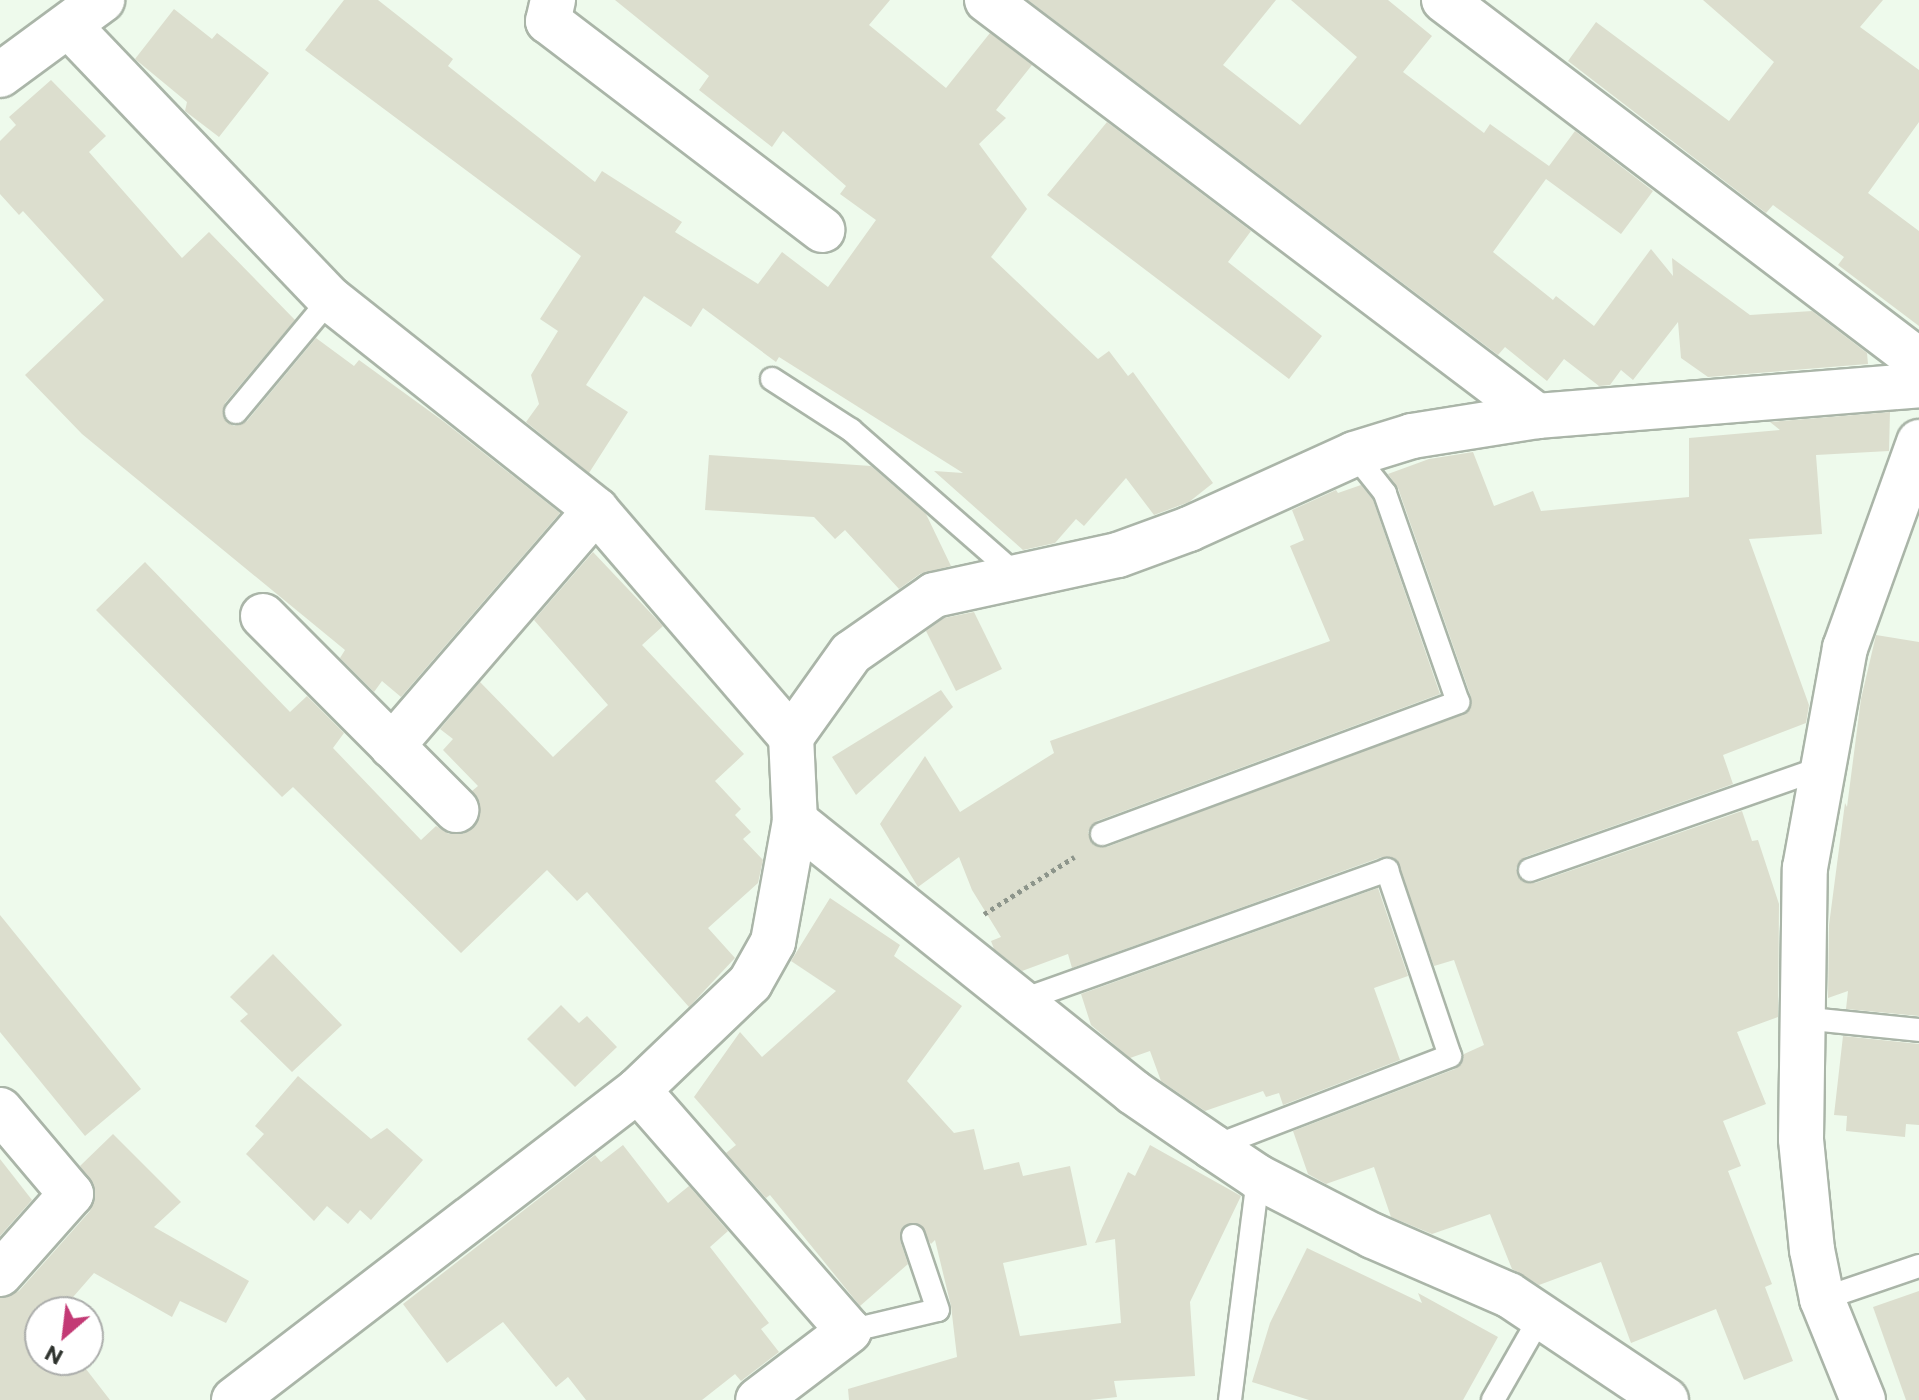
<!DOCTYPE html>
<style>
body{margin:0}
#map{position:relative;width:1919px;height:1400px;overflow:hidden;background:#eefaec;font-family:Commissioner,sans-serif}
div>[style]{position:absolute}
.building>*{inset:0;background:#dcdece}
.path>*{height:5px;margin-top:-2.5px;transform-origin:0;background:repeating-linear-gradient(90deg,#8d958b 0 4px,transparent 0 8px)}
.roads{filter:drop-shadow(2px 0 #aab5a8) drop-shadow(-2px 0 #aab5a8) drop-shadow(0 2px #aab5a8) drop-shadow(0 -2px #aab5a8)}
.lane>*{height:22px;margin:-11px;padding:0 11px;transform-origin:11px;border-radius:11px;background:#fff}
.street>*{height:44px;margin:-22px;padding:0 22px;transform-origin:22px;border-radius:22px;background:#fff}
span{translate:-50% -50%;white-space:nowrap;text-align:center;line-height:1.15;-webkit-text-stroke:6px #fff;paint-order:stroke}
.north{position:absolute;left:24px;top:1296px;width:80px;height:80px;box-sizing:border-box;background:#fff;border:2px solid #abadab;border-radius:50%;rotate:208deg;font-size:22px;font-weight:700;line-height:32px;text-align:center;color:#2e322d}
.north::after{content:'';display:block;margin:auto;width:28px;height:36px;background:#c33a75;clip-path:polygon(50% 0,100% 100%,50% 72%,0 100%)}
</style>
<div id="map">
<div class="building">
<div style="clip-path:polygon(344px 0,378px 0,453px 59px,448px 66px,595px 182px,602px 171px,682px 222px,675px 232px,758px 284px,782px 252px,828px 287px,876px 220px,840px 194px,846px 186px,783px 131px,772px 147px,699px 90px,709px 76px,615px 0,890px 0,869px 25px,946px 88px,990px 33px,1032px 65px,996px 110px,1006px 118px,979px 144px,1027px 209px,991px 257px,1098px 359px,1109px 351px,1128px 376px,1133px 372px,1213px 483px,1189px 502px,1154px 515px,1126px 478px,1084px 526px,1076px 519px,1055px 543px,1023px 550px,934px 471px,963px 473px,779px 357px,776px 362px,703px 308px,691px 327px,644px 296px,586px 385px,628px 412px,589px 473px,526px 422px,539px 404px,531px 375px,558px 331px,540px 319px,581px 256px,305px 50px)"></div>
<div style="clip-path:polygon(1028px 0,1276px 0,1223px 65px,1300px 125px,1357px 57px,1291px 0,1388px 0,1432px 36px,1403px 72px,1484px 133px,1490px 124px,1549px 166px,1575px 131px,1653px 191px,1621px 234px,1546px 179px,1493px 252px,1553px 300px,1556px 296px,1594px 326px,1651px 249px,1673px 276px,1672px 258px,1750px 315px,1812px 311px,1867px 353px,1868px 364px,1708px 377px,1681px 358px,1678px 322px,1633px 380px,1621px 370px,1610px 385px,1599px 386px,1564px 359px,1547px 381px,1505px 347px,1498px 355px)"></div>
<div style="clip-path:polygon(1703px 0,1883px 0,1860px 27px,1919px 70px,1919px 122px,1868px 193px,1919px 231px,1919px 326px,1838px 265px,1844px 257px,1773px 205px,1766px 213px,1568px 61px,1596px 22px,1729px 121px,1774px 62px)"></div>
<div style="clip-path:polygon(174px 9px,212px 39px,217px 33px,269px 73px,219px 137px,185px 111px,187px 102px,135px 59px)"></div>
<div style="clip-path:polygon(51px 80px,106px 136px,89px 152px,182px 258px,209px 232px,295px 320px,225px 403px,227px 422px,234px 426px,247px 421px,316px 338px,354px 366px,359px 360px,443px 421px,560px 513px,401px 697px,382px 681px,374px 692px,340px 658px,345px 650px,82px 434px,25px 375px,104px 300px,23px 211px,19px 215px,0 194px,0 141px,16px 125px,9px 117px)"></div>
<div style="clip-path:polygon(1107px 122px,1251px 231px,1228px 262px,1322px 336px,1289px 379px,1047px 195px)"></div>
<div style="clip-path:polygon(1890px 412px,1889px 451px,1816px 455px,1822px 534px,1749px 539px,1809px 705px,1806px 723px,1723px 755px,1733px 784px,1525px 857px,1516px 868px,1522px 881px,1535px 883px,1742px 811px,1752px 841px,1758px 840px,1779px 904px,1778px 1017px,1737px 1032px,1766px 1104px,1723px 1121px,1741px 1166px,1728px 1171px,1772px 1284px,1765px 1287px,1793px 1361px,1744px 1380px,1716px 1309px,1631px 1343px,1601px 1262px,1539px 1285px,1512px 1269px,1490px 1214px,1432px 1234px,1391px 1217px,1374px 1167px,1326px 1184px,1308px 1174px,1293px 1131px,1455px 1069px,1464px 1054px,1484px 1045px,1454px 960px,1434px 966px,1396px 859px,1382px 857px,1072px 968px,1068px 954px,1022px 971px,994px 949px,991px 941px,1001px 937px,972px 890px,959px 857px,918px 887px,880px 824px,925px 756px,960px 812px,1054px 753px,1050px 741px,1330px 641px,1290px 546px,1304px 540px,1292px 510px,1336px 490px,1338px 493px,1361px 485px,1373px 500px,1440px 694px,1097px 821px,1088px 832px,1094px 845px,1107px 847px,1469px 710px,1471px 697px,1398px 488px,1388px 474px,1429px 459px,1473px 452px,1494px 506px,1533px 491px,1541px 511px,1689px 497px,1689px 438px,1780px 430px,1770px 422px)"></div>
<div style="clip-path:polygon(709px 455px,871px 466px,926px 514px,951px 566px,920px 574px,899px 589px,845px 530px,835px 539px,814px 517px,705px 510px)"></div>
<div style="clip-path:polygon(593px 552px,663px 626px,642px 645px,744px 754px,715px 781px,741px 809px,735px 815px,751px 832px,743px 839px,763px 860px,758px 883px,708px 928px,735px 958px,689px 1007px,587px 892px,577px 901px,547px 870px,461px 953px,293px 787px,282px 797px,96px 610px,145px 562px,290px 712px,307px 696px,344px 733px,333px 748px,421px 840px,436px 826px,449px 834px,463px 834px,480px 817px,480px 803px,472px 791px,478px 786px,443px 750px,453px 739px,440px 729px,480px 682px,553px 757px,608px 705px,534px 620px)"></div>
<div style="clip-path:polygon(974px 612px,1002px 669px,956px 691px,926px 631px,944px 618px)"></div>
<div style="clip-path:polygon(1876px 635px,1919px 642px,1919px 1016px,1846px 1009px,1848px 991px,1828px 998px,1829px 925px,1845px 803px,1847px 807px,1861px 699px)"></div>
<div style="clip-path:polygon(941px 690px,953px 707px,856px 795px,832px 757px)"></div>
<div style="clip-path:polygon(1378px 888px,1408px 976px,1374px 988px,1400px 1060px,1283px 1105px,1279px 1093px,1266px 1097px,1263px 1091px,1205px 1111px,1161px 1081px,1150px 1051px,1130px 1058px,1091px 1025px,1081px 994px)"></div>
<div style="clip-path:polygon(830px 898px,900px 945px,894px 956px,962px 1006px,907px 1081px,954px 1133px,974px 1129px,984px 1170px,1019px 1162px,1023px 1176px,1070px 1166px,1087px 1245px,1003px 1263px,1020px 1336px,1121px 1323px,1115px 1239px,1095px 1243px,1128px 1172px,1135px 1176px,1150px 1145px,1241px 1196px,1190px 1302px,1195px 1376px,1114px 1381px,1117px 1397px,1090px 1400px,849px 1400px,848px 1389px,957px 1357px,951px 1306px,935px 1240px,931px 1244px,916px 1223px,903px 1226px,900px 1240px,908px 1264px,860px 1306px,770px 1195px,766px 1198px,726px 1153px,736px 1145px,694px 1097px,740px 1032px,762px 1057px,836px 991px,791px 961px)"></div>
<div style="clip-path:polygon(0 915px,141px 1089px,85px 1136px,0 1032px)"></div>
<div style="clip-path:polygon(273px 954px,342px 1025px,292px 1072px,240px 1021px,248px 1014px,230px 997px)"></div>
<div style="clip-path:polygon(561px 1005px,579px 1023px,587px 1016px,617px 1047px,575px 1087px,527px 1039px)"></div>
<div style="clip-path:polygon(1843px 1036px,1919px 1044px,1919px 1125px,1906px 1124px,1905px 1137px,1846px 1131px,1847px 1116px,1834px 1115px)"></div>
<div style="clip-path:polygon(298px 1076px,371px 1139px,387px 1128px,423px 1160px,371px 1220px,360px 1210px,348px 1224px,327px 1206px,314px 1221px,246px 1154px,264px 1134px,255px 1126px)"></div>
<div style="clip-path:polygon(113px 1134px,181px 1202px,154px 1227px,249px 1281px,226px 1323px,180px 1301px,172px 1317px,94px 1273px,60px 1312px,40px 1312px,40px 1360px,79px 1360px,110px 1400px,0 1400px,0 1298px,19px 1291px,90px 1211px,95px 1189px,80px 1166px)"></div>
<div style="clip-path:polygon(623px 1145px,668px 1203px,689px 1186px,728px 1231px,710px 1247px,769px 1323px,761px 1329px,779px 1352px,741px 1381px,735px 1374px,702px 1400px,586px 1400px,568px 1377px,556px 1387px,503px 1322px,447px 1363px,403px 1304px,595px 1155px,601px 1162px)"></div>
<div style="clip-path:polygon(0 1159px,32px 1200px,0 1236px)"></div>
<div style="clip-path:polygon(1307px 1248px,1422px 1303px,1418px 1293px,1498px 1337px,1463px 1400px,1309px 1400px,1252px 1382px,1270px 1323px)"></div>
<div style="clip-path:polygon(1919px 1291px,1919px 1400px,1906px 1400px,1873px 1307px)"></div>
</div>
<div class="path">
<div style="left:984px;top:914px;width:107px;rotate:-32.3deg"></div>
</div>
<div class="roads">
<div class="lane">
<div style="left:772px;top:379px;width:94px;rotate:32.8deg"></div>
<div style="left:851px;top:430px;width:225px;rotate:41.2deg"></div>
<div style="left:236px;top:412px;width:147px;rotate:-50.2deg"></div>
<div style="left:1102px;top:834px;width:380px;rotate:-20.3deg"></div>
<div style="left:1458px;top:702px;width:221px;rotate:-109.3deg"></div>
<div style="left:1385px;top:493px;width:50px;rotate:-128.5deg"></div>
<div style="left:1530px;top:870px;width:308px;rotate:-19.3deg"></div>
<div style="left:1020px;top:1001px;width:390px;rotate:-19.6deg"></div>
<div style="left:1387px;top:870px;width:196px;rotate:71.3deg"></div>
<div style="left:1450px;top:1056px;width:254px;rotate:159deg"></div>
<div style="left:1801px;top:1018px;width:119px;rotate:5.8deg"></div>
<div style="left:1822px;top:1299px;width:102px;rotate:-18.8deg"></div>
<div style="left:849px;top:1331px;width:91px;rotate:-13.3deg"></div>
<div style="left:938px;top:1310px;width:78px;rotate:-108.7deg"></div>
<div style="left:1230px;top:1400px;width:225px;rotate:-82.8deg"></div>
<div style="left:1493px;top:1400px;width:99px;rotate:-60.3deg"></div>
</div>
<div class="street">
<div style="left:553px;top:0;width:22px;rotate:103deg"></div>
<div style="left:548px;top:21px;width:345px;rotate:37.3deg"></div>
<div style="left:987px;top:0;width:690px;rotate:37.1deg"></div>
<div style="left:1444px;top:0;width:597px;rotate:37.23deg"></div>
<div style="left:69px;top:26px;width:378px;rotate:46.3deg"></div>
<div style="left:330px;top:299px;width:340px;rotate:38.4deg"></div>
<div style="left:596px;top:510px;width:299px;rotate:49.3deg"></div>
<div style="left:0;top:75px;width:127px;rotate:-36.3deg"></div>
<div style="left:263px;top:616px;width:274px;rotate:45.1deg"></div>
<div style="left:392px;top:746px;width:312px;rotate:-49.2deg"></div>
<div style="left:795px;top:821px;width:433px;rotate:38.7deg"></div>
<div style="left:1133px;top:1092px;width:97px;rotate:34.5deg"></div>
<div style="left:1213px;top:1147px;width:54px;rotate:33.7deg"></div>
<div style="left:1258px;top:1177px;width:129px;rotate:27.2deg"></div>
<div style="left:1373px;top:1236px;width:148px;rotate:23.5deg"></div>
<div style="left:1509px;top:1295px;width:189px;rotate:33.8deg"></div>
<div style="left:638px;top:1090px;width:320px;rotate:48.8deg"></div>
<div style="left:849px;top:1331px;width:114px;rotate:142.8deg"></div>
<div style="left:0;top:1110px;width:110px;rotate:49.8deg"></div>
<div style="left:71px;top:1194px;width:107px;rotate:131.6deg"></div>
<div style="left:234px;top:1400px;width:509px;rotate:-37.5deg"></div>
<div style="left:638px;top:1090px;width:155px;rotate:-43.7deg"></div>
<div style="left:750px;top:983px;width:47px;rotate:-60.7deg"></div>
<div style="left:773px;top:942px;width:123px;rotate:-79.7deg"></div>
<div style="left:795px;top:821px;width:84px;rotate:-92.7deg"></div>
<div style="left:791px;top:737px;width:103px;rotate:-54.5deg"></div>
<div style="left:851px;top:653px;width:101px;rotate:-34.9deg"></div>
<div style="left:934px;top:595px;width:188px;rotate:-12.3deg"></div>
<div style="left:1118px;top:555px;width:76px;rotate:-20.1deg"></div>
<div style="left:1189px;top:529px;width:181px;rotate:-24.4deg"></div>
<div style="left:1354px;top:454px;width:61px;rotate:-17.2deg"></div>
<div style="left:1412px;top:436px;width:127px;rotate:-9.1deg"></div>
<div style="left:1537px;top:416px;width:383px;rotate:-4.6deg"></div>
<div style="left:1863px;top:1400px;width:109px;rotate:-112.1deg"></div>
<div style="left:1822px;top:1299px;width:50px;rotate:-101.5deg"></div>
<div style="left:1812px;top:1250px;width:112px;rotate:-95.7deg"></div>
<div style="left:1801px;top:1139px;width:271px;rotate:-89.2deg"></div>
<div style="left:1805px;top:868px;width:224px;rotate:-79.7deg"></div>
<div style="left:1845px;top:648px;width:219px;rotate:-70.2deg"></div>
</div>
</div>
<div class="north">N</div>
</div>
